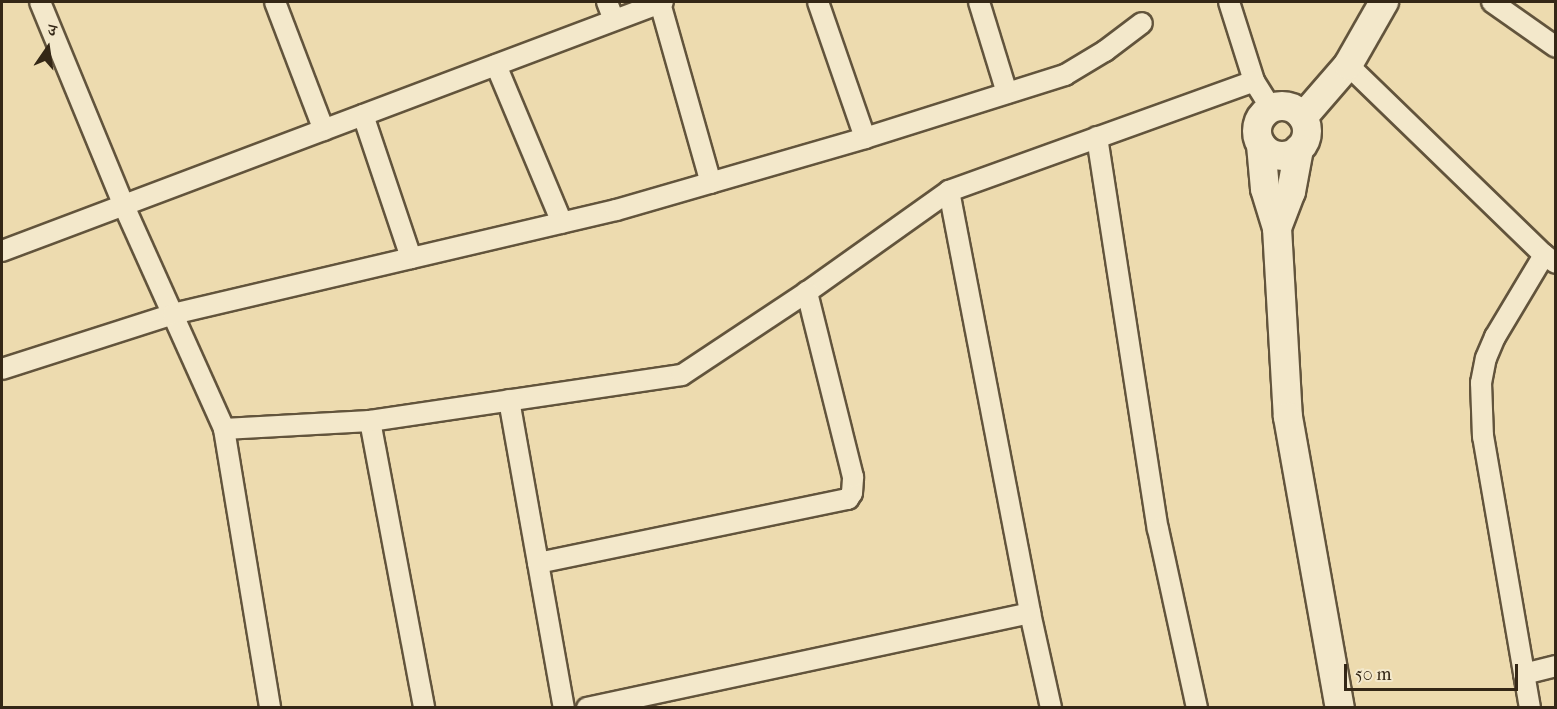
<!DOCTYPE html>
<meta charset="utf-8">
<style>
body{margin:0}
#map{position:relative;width:1557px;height:709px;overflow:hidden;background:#eddbaf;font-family:"IM FELL French Canon","Noto Serif Devanagari",serif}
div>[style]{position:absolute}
.roads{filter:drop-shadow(2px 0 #62543c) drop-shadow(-2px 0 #62543c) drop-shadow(0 2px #62543c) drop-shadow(0 -2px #62543c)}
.street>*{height:20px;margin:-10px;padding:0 10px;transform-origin:10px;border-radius:10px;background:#f3e8cb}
.secondary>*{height:28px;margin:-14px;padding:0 14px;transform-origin:14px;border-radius:14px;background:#f3e8cb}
.secondary>.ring{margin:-14px;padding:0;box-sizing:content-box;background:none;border:28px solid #f3e8cb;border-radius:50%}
span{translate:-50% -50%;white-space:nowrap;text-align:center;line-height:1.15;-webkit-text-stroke:4.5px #f3e8cb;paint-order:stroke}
.frame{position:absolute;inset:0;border:3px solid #342716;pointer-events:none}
.north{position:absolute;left:18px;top:18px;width:60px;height:60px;-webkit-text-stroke:4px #f3e8cb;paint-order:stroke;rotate:13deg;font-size:16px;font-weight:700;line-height:24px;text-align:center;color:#342716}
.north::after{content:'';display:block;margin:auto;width:21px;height:27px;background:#342716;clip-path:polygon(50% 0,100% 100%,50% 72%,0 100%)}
.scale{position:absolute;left:1344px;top:664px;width:174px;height:27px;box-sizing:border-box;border:3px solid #342716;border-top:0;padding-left:8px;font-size:18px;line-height:21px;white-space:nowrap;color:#342716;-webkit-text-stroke:4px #f3e8cb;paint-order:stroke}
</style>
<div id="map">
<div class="roads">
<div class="street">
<div style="left:40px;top:2px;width:221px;rotate:67.6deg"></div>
<div style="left:124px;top:206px;width:244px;rotate:65.8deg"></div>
<div style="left:224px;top:429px;width:283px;rotate:80.6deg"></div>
<div style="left:275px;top:2px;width:137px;rotate:69.1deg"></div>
<div style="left:607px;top:2px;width:19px;rotate:69deg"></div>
<div style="left:818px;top:2px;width:144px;rotate:70.9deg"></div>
<div style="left:979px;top:2px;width:95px;rotate:72.9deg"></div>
<div style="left:1229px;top:2px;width:83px;rotate:72.4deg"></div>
<div style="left:1254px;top:81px;width:32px;rotate:58deg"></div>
<div style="left:1492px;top:2px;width:78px;rotate:35.1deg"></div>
<div style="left:660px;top:3px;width:187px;rotate:74.2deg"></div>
<div style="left:496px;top:65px;width:171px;rotate:67.3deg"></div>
<div style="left:1348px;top:65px;width:273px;rotate:44.1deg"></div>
<div style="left:1544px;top:255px;width:14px;rotate:34deg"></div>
<div style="left:363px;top:115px;width:151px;rotate:71.4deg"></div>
<div style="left:1097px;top:137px;width:397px;rotate:81.2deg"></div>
<div style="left:1158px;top:529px;width:183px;rotate:77.7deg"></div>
<div style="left:949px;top:191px;width:430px;rotate:79.1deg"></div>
<div style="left:1030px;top:613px;width:97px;rotate:77.5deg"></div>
<div style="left:2px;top:251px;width:706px;rotate:-20.64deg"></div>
<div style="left:2px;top:369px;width:180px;rotate:-17.8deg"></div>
<div style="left:173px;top:314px;width:455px;rotate:-13.2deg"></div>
<div style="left:616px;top:210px;width:259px;rotate:-16.1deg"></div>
<div style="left:865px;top:138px;width:210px;rotate:-17.5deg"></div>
<div style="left:1065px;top:75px;width:47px;rotate:-31deg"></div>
<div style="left:1105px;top:51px;width:46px;rotate:-37.1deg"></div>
<div style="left:509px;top:400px;width:313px;rotate:79.9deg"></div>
<div style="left:370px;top:421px;width:292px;rotate:79.3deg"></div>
<div style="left:224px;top:429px;width:146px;rotate:-3.1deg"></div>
<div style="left:370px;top:421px;width:315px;rotate:-8.4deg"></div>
<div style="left:682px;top:375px;width:150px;rotate:-33.6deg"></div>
<div style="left:807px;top:292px;width:174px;rotate:-35.4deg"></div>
<div style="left:949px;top:191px;width:324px;rotate:-19.8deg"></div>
<div style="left:538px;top:563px;width:317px;rotate:-11.7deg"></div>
<div style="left:848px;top:499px;width:7px;rotate:-56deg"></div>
<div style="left:852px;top:493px;width:16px;rotate:-86deg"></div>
<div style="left:853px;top:477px;width:191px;rotate:-104deg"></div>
<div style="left:1524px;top:674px;width:33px;rotate:-14deg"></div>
<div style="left:587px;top:708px;width:453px;rotate:-12.1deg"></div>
<div style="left:1530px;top:708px;width:275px;rotate:-99.8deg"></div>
<div style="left:1483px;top:437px;width:54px;rotate:-92.1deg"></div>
<div style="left:1481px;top:383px;width:25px;rotate:-79deg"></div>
<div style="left:1486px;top:358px;width:23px;rotate:-67deg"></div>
<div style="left:1495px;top:337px;width:96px;rotate:-59.1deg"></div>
</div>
<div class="secondary">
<div class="ring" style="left:1257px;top:106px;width:22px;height:22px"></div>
<div style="left:1303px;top:117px;width:69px;rotate:-49.1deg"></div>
<div style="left:1348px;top:65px;width:73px;rotate:-60.3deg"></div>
<div style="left:1261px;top:145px;width:44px;rotate:84.8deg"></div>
<div style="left:1265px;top:189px;width:41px;rotate:72.9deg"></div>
<div style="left:1277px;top:228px;width:189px;rotate:86.7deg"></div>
<div style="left:1288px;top:417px;width:296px;rotate:79.9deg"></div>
<div style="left:1277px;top:228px;width:39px;rotate:-69deg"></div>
<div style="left:1291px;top:192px;width:44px;rotate:-79.5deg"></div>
</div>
</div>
<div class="frame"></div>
<div class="north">उ</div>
<div class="scale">50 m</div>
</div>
